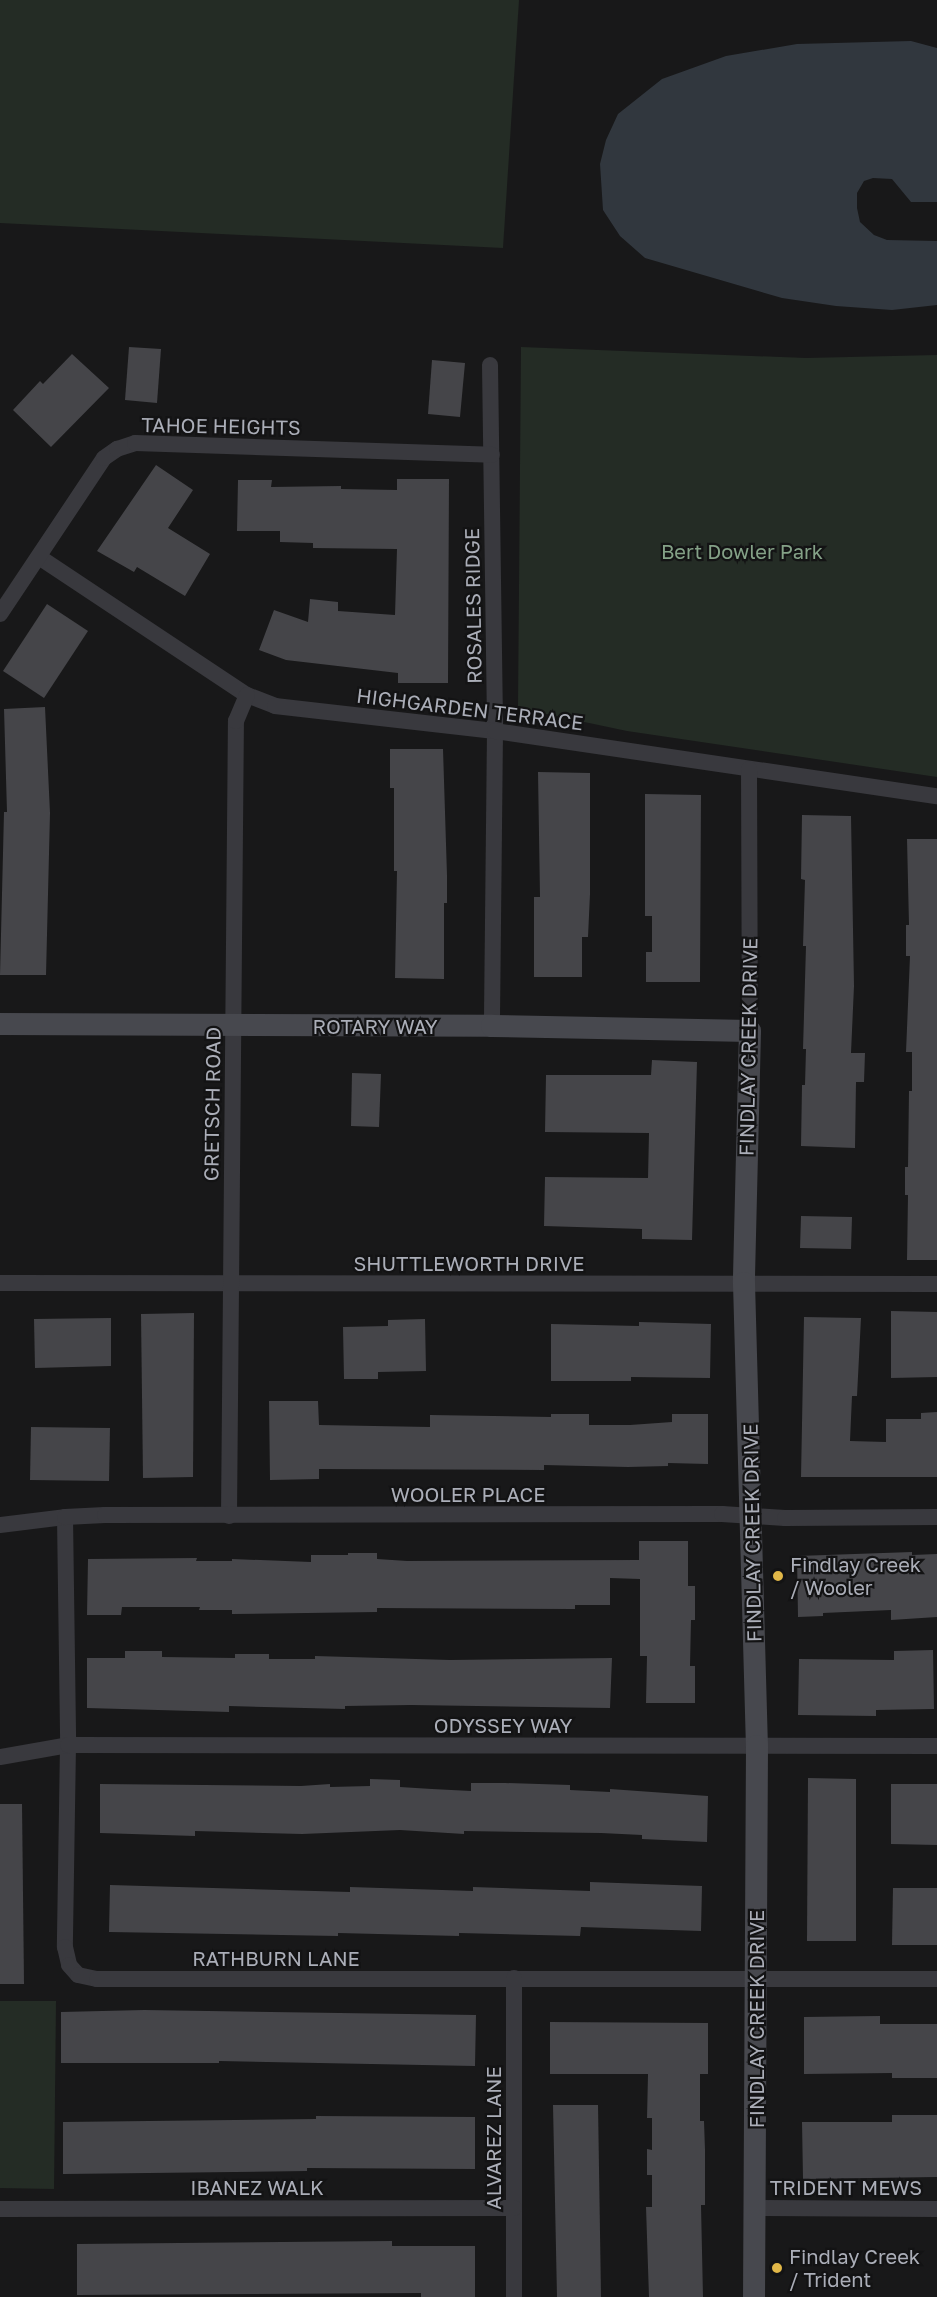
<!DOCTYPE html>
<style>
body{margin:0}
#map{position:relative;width:937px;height:2297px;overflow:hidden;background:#181819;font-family:"Golos Text",sans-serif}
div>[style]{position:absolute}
.green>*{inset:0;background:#242c25}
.water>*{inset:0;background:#31373e}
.building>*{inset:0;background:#454549}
.street>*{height:16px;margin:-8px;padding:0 8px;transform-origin:8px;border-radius:8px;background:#39393e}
.secondary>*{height:22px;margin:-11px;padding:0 11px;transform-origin:11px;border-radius:11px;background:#47484e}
.dots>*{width:16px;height:16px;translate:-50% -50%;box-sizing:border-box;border:3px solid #131314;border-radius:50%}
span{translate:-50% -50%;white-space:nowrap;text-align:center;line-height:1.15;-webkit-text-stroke:4.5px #131314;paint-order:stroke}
.street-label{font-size:20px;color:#abaeb8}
.park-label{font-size:20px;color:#84a187}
.poi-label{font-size:20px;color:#abaeb8}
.left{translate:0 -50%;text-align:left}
</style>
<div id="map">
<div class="green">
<div style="clip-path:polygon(0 0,519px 0,503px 248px,0 223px)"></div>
<div style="clip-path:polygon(521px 347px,806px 358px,937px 355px,937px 777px,627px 731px,518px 708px)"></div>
<div style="clip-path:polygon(0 2001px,56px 2001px,54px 2189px,0 2188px)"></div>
</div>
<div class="water">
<div style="clip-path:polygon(911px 41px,937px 48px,937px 202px,911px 202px,892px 179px,873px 178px,864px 181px,857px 193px,857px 208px,860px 222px,874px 235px,887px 240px,937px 241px,937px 305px,892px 310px,836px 306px,782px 298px,645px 258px,620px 236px,603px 210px,600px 164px,606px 140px,618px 114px,662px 79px,726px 56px,797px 44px)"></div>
</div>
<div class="building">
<div style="clip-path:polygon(129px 347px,161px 349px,157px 403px,125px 400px)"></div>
<div style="clip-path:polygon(72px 354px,109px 388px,51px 447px,13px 410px,40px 381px,43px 384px)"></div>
<div style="clip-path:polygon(432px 360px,465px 363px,460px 417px,428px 414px)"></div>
<div style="clip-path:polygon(156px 465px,193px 490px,168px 528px,210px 554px,185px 596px,137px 567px,134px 572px,97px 551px)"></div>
<div style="clip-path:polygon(397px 479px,449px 479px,448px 683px,398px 683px,398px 673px,286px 660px,259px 650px,274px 610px,308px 622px,310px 599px,338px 602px,338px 611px,395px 615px,397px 549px,313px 548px,313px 543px,280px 542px,280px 531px,237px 531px,238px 480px,272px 480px,271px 487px,341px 486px,341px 489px,397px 490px)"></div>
<div style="clip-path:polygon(47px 604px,88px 631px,44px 698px,3px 671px)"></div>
<div style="clip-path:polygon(45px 707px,50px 813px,46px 975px,0 975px,4px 812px,7px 812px,4px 709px)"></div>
<div style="clip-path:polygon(390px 749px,443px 749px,447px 875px,447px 903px,444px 903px,444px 979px,395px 978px,397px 871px,394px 871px,394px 788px,390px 788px)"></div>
<div style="clip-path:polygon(538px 772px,590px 773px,590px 894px,588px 937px,582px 937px,582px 977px,534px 977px,534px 897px,540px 897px)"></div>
<div style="clip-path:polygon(645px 794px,701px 795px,700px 982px,646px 982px,646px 952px,652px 952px,652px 916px,645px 916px)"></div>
<div style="clip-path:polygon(802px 815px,851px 816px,854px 986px,851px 1053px,865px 1053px,864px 1082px,856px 1082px,855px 1148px,801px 1146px,802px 1085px,805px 1085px,806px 1049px,803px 1049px,806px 946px,803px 946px,805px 880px,801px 879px)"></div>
<div style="clip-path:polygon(907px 839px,937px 839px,937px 1260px,907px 1260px,908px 1195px,905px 1195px,905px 1167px,908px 1167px,909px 1091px,912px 1091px,912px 1052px,906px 1052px,910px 956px,906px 956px,906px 925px,909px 925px)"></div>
<div style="clip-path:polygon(652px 1060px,697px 1062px,692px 1240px,642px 1239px,642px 1229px,544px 1226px,545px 1177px,648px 1178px,649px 1133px,545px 1132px,546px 1075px,651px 1075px)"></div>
<div style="clip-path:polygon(352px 1073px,381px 1074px,379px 1127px,351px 1126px)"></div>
<div style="clip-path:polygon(801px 1216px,852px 1217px,851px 1249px,800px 1248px)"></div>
<div style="clip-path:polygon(891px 1311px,937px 1312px,937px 1377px,891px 1378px)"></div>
<div style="clip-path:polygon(194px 1313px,193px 1477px,143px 1478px,141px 1314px)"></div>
<div style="clip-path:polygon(804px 1317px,861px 1318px,857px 1396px,852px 1396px,850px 1441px,886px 1442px,886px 1419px,921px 1419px,921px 1413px,937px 1412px,937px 1477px,801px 1477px)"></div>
<div style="clip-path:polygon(111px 1318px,111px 1366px,35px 1368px,34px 1319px)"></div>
<div style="clip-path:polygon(425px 1319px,426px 1371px,378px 1372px,378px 1379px,344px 1379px,343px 1327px,388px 1326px,388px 1320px)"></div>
<div style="clip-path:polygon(639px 1322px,711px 1324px,710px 1378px,631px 1377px,631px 1381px,551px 1381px,551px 1324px,639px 1326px)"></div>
<div style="clip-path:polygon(269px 1401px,318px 1401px,319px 1425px,430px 1427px,430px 1415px,551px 1417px,551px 1414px,589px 1414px,589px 1425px,630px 1425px,672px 1422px,672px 1414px,708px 1414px,708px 1464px,668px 1463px,668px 1466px,628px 1467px,544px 1465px,544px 1470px,319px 1469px,319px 1479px,270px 1480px)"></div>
<div style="clip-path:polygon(31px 1427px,110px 1428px,109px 1481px,30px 1480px)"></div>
<div style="clip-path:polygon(639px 1541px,688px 1541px,688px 1586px,695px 1586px,695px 1620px,691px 1620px,690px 1666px,695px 1666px,695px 1703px,646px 1703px,647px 1656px,640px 1656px,640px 1579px,610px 1578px,610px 1605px,575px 1605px,575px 1609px,377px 1608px,377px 1612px,232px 1614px,232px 1610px,199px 1610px,200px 1607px,122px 1607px,121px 1615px,87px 1615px,88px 1559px,197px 1558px,196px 1561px,232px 1561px,232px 1559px,311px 1562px,311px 1555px,348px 1555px,348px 1553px,377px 1553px,377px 1559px,407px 1561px,639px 1560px)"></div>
<div style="clip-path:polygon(912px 1552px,912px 1555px,937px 1554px,937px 1617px,891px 1620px,891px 1610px,823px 1613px,823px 1616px,798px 1617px,797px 1556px)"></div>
<div style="clip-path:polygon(933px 1650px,934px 1709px,876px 1710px,876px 1716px,798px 1715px,799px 1659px,894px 1660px,894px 1651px)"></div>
<div style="clip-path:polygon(125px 1651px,162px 1651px,162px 1657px,235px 1658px,235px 1654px,269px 1654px,269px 1659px,315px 1659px,315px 1656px,450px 1660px,612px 1658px,610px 1708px,411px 1705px,345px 1706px,345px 1709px,229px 1706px,229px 1712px,87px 1708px,87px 1658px,125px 1658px)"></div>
<div style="clip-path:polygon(808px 1778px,856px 1779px,856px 1941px,807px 1941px)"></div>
<div style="clip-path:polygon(370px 1779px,400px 1780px,400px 1787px,432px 1789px,471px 1791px,471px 1783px,505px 1783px,570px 1785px,570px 1790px,610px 1792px,610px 1789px,708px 1796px,707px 1842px,642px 1839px,642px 1835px,601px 1833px,464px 1831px,464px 1834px,400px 1830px,302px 1834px,195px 1831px,195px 1836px,100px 1833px,100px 1784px,301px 1786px,330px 1784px,330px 1787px,370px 1786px)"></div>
<div style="clip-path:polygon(891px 1784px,937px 1784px,937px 1845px,891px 1844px)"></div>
<div style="clip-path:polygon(0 1804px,22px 1804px,24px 1984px,0 1984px)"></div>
<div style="clip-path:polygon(590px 1882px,702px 1886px,701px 1931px,581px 1927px,580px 1936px,459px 1933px,459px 1936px,338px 1933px,338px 1936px,109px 1932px,110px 1885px,350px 1892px,350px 1887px,473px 1891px,473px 1887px,590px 1891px)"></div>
<div style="clip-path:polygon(893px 1888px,937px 1888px,937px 1945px,892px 1945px)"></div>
<div style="clip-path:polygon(144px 2010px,476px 2015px,475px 2066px,219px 2061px,219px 2063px,61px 2063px,61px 2012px)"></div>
<div style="clip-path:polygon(880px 2016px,880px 2024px,937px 2024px,937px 2078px,892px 2078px,892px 2073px,804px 2074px,804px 2017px)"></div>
<div style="clip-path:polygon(550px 2022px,708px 2023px,708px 2074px,700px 2074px,700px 2121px,704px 2121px,705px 2150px,705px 2205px,701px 2205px,703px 2297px,649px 2297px,646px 2207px,652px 2207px,652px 2175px,647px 2175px,647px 2149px,652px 2150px,652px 2118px,647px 2118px,648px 2074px,550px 2074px)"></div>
<div style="clip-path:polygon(553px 2105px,598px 2105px,601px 2297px,557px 2297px)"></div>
<div style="clip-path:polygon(892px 2115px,937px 2115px,937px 2177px,803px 2179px,802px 2122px,892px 2122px)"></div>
<div style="clip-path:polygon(316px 2116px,475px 2117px,475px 2169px,307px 2168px,307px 2171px,63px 2174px,63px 2122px,316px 2119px)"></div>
<div style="clip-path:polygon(392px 2241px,392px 2246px,475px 2246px,475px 2297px,421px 2297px,421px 2293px,77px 2295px,77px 2244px)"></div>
</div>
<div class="street">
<div style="left:490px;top:365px;width:366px;rotate:89.2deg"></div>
<div style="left:495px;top:731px;width:295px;rotate:90.6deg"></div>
<div style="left:39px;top:557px;width:250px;rotate:33.6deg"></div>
<div style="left:247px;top:695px;width:30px;rotate:21deg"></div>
<div style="left:275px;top:706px;width:221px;rotate:6.5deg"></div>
<div style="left:495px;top:731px;width:447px;rotate:8.4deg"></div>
<div style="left:0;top:614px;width:187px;rotate:-56.3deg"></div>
<div style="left:104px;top:458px;width:16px;rotate:-35deg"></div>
<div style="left:117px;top:449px;width:19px;rotate:-18deg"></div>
<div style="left:135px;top:443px;width:357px;rotate:1.9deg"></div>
<div style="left:749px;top:769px;width:262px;rotate:89.8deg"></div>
<div style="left:0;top:1283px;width:937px;rotate:0.06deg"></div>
<div style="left:229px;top:1516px;width:795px;rotate:-89.5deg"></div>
<div style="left:236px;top:721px;width:28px;rotate:-67deg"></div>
<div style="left:65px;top:1517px;width:228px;rotate:89.2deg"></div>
<div style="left:68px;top:1745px;width:202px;rotate:90.9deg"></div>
<div style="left:65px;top:1947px;width:18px;rotate:77deg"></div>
<div style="left:69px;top:1965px;width:13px;rotate:48deg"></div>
<div style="left:78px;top:1975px;width:19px;rotate:12deg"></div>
<div style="left:97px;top:1979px;width:840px"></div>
<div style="left:0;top:1525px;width:65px;rotate:-7deg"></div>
<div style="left:65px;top:1517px;width:40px;rotate:-2.9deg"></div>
<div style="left:105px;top:1515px;width:617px;rotate:-0.09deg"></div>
<div style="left:722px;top:1514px;width:63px;rotate:3.6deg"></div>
<div style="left:785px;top:1518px;width:152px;rotate:-0.4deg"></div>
<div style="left:0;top:1757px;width:69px;rotate:-10deg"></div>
<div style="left:68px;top:1745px;width:869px;rotate:0.07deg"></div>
<div style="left:514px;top:1978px;width:319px;rotate:90deg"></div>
<div style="left:754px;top:2208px;width:183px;rotate:0.3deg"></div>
<div style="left:0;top:2209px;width:514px;rotate:-0.11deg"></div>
</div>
<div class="secondary">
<div style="left:0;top:1024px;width:492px;rotate:0.2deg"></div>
<div style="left:492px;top:1026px;width:258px;rotate:1.1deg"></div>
<div style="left:750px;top:1031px;width:252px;rotate:91.4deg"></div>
<div style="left:744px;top:1283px;width:463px;rotate:88.4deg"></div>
<div style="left:757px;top:1746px;width:551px;rotate:90.31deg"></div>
</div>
<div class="dots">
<div style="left:778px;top:1576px;background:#e1b748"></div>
<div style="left:777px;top:2268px;background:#e1b748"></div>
</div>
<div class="street-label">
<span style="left:221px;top:426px;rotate:1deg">TAHOE HEIGHTS</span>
<span style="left:473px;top:606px;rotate:-91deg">ROSALES RIDGE</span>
<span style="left:470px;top:709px;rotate:7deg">HIGHGARDEN TERRACE</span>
<span style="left:375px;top:1026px">ROTARY WAY</span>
<span style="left:748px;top:1047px;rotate:-89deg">FINDLAY CREEK DRIVE</span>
<span style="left:212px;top:1104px;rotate:-89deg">GRETSCH ROAD</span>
<span style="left:469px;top:1263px">SHUTTLEWORTH DRIVE</span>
<span style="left:468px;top:1494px">WOOLER PLACE</span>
<span style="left:752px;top:1533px;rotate:-91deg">FINDLAY CREEK DRIVE</span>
<span style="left:503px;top:1725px">ODYSSEY WAY</span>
<span style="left:276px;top:1958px">RATHBURN LANE</span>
<span style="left:756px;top:2019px;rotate:-90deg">FINDLAY CREEK DRIVE</span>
<span style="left:493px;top:2138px;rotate:-90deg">ALVAREZ LANE</span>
<span style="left:257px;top:2187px">IBANEZ WALK</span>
<span style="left:846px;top:2187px">TRIDENT MEWS</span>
</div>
<div class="park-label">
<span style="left:742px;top:551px">Bert Dowler Park</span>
</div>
<div class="poi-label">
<span class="left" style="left:790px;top:1576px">Findlay Creek<br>/ Wooler</span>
<span class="left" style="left:789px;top:2268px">Findlay Creek<br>/ Trident</span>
</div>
</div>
